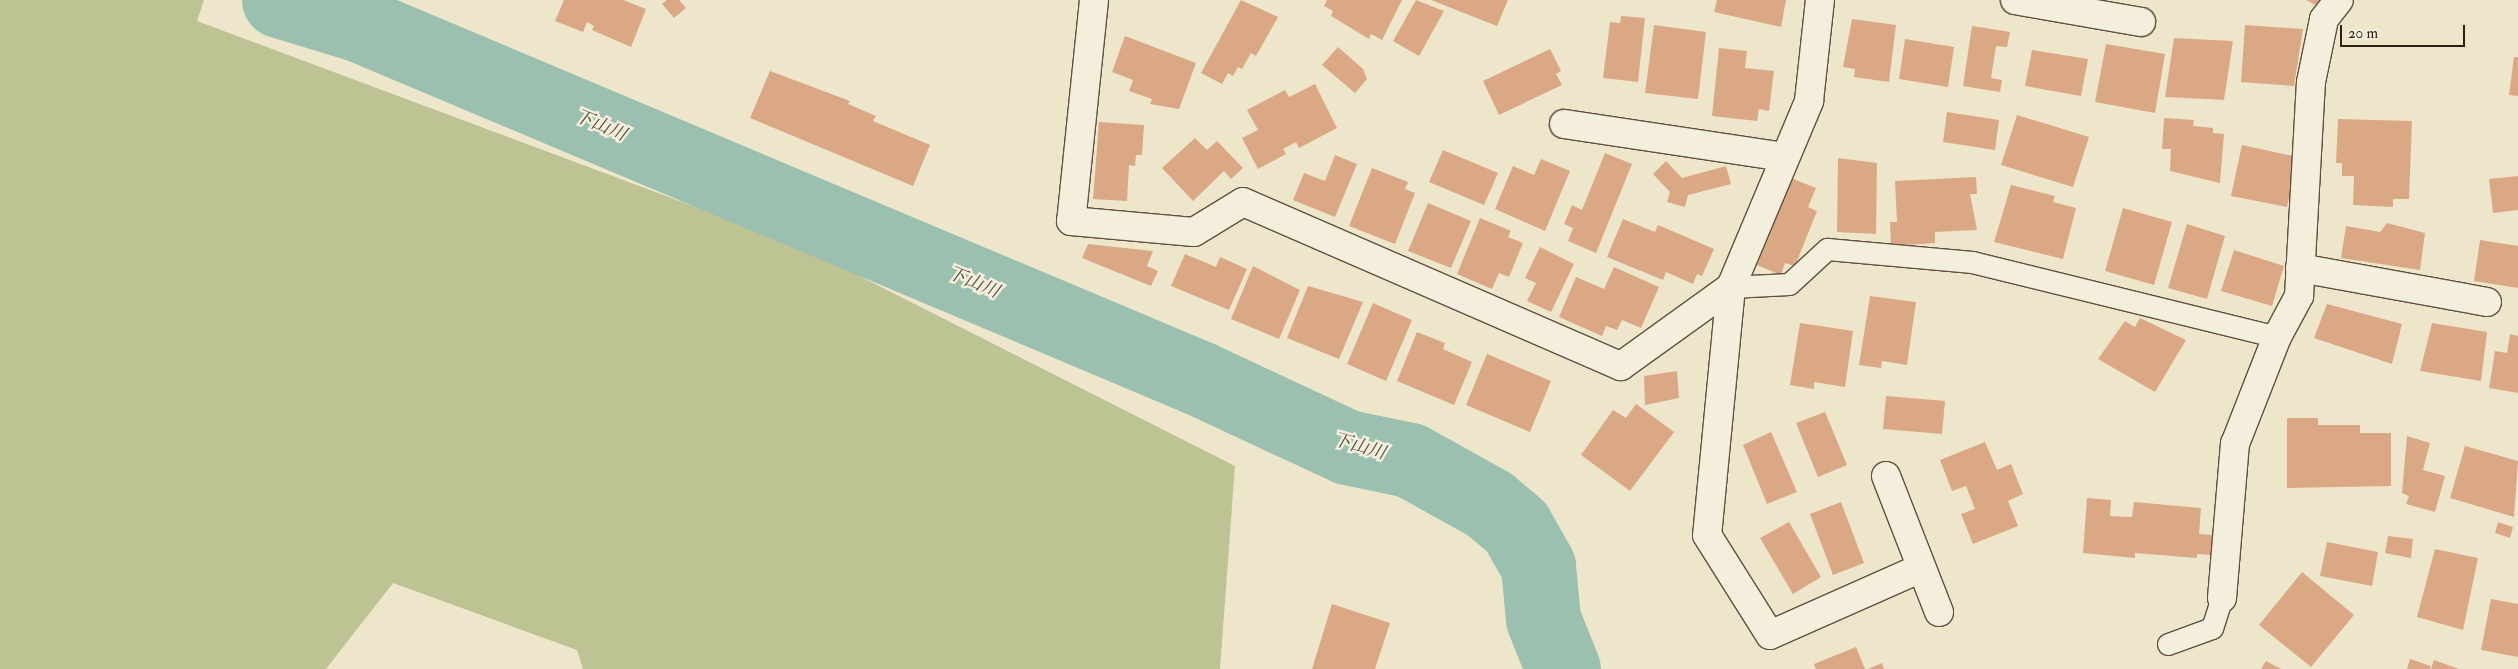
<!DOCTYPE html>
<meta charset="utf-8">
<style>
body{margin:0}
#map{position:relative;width:2518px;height:669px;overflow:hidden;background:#eee6cb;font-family:"IM FELL Double Pica","Noto Serif JP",serif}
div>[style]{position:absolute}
.green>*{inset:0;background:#bec394}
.river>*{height:75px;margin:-37.5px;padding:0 37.5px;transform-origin:37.5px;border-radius:37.5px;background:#9bc0b0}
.building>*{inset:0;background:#dba886}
.roads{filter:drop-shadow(1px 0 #604f40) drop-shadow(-1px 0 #604f40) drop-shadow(0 1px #604f40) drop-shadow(0 -1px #604f40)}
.service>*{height:21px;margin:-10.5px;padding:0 10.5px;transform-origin:10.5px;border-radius:10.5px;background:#f4efdd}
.minor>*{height:28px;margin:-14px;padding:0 14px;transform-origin:14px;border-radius:14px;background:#f4efdd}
span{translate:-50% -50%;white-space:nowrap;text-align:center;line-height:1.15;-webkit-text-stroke:5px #f4efdd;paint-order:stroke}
.water-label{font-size:18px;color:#514e41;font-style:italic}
.scale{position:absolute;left:2340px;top:25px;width:125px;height:22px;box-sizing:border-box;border:2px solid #311d11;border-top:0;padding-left:6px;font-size:15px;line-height:18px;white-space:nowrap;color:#311d11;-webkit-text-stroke:4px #f4efdd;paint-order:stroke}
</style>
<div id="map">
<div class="green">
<div style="clip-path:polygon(0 0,204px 0,197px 21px,800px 246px,1235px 466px,1220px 669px,583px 669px,577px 650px,393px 583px,326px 669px,0 669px)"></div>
</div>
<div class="river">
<div style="left:279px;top:0;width:83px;rotate:16.9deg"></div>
<div style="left:358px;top:24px;width:912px;rotate:22.83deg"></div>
<div style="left:1199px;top:378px;width:163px;rotate:25deg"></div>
<div style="left:1347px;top:447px;width:64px;rotate:11.7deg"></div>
<div style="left:1410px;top:460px;width:90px;rotate:29.1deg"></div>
<div style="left:1489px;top:504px;width:35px;rotate:40deg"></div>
<div style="left:1516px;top:527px;width:45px;rotate:60.6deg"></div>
<div style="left:1538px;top:566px;width:53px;rotate:84.6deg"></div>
<div style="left:1543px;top:619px;width:54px;rotate:68.2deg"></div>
</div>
<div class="building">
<div style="clip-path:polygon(564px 0,623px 0,646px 9px,631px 47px,592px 30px,594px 26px,587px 22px,583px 32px,555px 21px)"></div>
<div style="clip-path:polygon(667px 0,679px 0,686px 8px,674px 18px,662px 4px)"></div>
<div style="clip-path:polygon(1241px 0,1278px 17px,1256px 56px,1251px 53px,1242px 69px,1238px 67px,1233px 76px,1228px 73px,1222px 84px,1201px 73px)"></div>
<div style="clip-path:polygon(1327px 0,1402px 0,1382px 40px,1371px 34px,1369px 39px,1331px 16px,1333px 11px,1324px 6px)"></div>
<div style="clip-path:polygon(1416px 0,1444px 11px,1419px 56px,1393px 41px)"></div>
<div style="clip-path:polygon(1431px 0,1508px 0,1497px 26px)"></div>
<div style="clip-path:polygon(1717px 0,1786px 0,1781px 27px,1714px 12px)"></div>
<div style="clip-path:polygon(2306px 0,2325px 0,2321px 8px)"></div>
<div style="clip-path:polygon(1621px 16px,1645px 18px,1638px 82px,1603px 78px,1610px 22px,1620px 23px)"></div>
<div style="clip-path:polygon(1852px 19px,1896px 25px,1889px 82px,1854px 77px,1855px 69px,1843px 67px)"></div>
<div style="clip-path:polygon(1654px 25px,1706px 32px,1698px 99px,1645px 93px)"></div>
<div style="clip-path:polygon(2245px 25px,2303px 29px,2294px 86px,2241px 82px)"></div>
<div style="clip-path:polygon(1972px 26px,2010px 32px,2007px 47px,1996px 46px,1991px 78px,2002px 80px,2000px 92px,1963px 86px)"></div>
<div style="clip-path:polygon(1125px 36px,1196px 63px,1179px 109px,1150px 104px,1152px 99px,1129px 91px,1133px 80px,1112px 72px)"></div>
<div style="clip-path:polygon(2174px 38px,2233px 41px,2224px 100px,2165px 97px)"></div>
<div style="clip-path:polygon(1905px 39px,1954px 47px,1948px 87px,1899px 79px)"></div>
<div style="clip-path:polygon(2106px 44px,2165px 54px,2155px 113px,2095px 102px)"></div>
<div style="clip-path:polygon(1338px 47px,1363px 69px,1367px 79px,1355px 93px,1322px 65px)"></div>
<div style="clip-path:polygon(1719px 48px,1747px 51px,1745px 68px,1774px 71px,1769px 111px,1759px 109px,1757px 121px,1712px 116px)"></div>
<div style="clip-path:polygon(1550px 49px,1561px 71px,1556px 74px,1562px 85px,1499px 115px,1483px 81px)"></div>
<div style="clip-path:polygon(2032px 50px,2088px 59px,2081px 96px,2025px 86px)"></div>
<div style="clip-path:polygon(2514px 57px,2518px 57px,2518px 96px,2509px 95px)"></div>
<div style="clip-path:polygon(770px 71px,850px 101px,848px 104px,876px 116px,873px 121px,930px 145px,913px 186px,750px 118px)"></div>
<div style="clip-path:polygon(1315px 84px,1337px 128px,1299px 148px,1296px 142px,1283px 149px,1286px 154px,1258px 169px,1242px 138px,1258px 130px,1247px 110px,1285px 90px,1289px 97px)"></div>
<div style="clip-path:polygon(1947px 112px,1999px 120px,1995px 150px,1943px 142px)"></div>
<div style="clip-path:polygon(2017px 115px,2089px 137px,2073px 187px,2001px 165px)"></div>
<div style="clip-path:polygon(2164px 118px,2194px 120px,2193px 126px,2213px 128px,2213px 133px,2224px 134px,2220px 183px,2170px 171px,2171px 149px,2162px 149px)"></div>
<div style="clip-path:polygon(2338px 119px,2412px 121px,2409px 199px,2393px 199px,2393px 207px,2353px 205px,2354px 176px,2342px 176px,2342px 163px,2336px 163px)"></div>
<div style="clip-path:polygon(1099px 122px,1144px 125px,1142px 155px,1136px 155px,1135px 166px,1129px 165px,1127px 201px,1093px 199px)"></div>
<div style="clip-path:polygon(1195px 138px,1207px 150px,1217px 141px,1243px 168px,1231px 179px,1224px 171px,1193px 201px,1162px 168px)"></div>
<div style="clip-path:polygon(2242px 145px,2297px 157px,2287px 207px,2231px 196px)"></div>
<div style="clip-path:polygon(1443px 150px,1498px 173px,1484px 205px,1429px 182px)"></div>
<div style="clip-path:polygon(1605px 153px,1632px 164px,1596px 253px,1568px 241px,1573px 228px,1564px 224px,1572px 205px,1582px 210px)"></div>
<div style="clip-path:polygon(1335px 155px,1357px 164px,1335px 217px,1293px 200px,1304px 173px,1325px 181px)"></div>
<div style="clip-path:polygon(1838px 158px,1877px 163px,1876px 234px,1837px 232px)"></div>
<div style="clip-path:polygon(1541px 159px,1570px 171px,1545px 231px,1495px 209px,1513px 166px,1534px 175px)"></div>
<div style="clip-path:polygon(1666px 161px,1682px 178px,1726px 166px,1731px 184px,1688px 195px,1685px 207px,1667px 202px,1670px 192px,1653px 174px)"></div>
<div style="clip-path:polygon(1372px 168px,1408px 182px,1405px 189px,1415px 193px,1395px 244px,1349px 226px)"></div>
<div style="clip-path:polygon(2518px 176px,2518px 210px,2493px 213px,2489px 179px)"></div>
<div style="clip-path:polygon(1976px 177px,1977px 194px,1970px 194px,1977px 230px,1935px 232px,1935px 243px,1891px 246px,1890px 222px,1897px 222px,1895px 181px)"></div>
<div style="clip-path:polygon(1791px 178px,1816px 188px,1808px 207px,1817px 211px,1795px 266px,1785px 263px,1781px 275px,1757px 265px)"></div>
<div style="clip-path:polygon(2011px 185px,2055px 196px,2053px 202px,2076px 208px,2063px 259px,1994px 242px)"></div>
<div style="clip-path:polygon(1428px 203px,1471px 221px,1451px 268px,1408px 251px)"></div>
<div style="clip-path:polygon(2123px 208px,2172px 222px,2154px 285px,2105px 271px)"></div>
<div style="clip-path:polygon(1480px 218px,1511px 231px,1508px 237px,1523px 243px,1509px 277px,1499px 273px,1492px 289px,1457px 274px)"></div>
<div style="clip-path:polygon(1623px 219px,1655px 232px,1658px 225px,1714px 249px,1702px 276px,1697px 274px,1693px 284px,1666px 272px,1663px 280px,1607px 257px)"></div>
<div style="clip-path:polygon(2387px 223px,2425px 233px,2420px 270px,2341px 258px,2346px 226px,2380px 232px)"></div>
<div style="clip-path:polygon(2187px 224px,2225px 236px,2207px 299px,2168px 288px)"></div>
<div style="clip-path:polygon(2480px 240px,2518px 246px,2518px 288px,2474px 281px)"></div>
<div style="clip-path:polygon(1088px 244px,1153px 251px,1147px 266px,1158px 271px,1151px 286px,1082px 258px)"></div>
<div style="clip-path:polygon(1540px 247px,1574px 264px,1551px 312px,1527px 301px,1536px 283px,1525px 278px)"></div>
<div style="clip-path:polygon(2234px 250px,2284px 266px,2272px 306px,2221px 291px)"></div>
<div style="clip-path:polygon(1185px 254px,1216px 267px,1220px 257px,1247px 269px,1229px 310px,1171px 286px)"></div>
<div style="clip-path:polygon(1253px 266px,1300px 290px,1279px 339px,1231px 319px)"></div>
<div style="clip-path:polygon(1614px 267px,1659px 287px,1641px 328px,1622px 320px,1617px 330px,1606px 326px,1602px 336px,1559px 317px,1576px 277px,1604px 289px)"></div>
<div style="clip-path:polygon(1308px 286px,1363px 302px,1339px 359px,1287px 338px)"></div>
<div style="clip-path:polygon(1870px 296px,1916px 302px,1907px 365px,1882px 361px,1881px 368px,1859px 365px)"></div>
<div style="clip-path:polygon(1373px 303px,1412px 320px,1386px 381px,1347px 364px)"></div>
<div style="clip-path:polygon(2327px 304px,2402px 324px,2392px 364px,2314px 338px)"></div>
<div style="clip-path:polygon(2140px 318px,2186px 340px,2155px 392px,2098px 359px,2125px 321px,2135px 327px)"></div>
<div style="clip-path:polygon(1800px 323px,1853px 331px,1845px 387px,1814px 382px,1814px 389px,1790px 385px)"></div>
<div style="clip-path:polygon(2432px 323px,2487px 332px,2481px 381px,2420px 371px)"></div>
<div style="clip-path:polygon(1417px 332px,1445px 343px,1443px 349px,1472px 362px,1454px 405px,1397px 381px)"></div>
<div style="clip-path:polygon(2510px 334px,2518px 336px,2518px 393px,2489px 388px,2495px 351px,2507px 353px)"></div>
<div style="clip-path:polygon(1487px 354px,1551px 381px,1530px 432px,1466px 405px)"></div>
<div style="clip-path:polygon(1677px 371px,1679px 398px,1645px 405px,1644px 376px)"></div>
<div style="clip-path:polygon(1886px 396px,1945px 401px,1942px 434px,1883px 429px)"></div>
<div style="clip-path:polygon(1636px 404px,1674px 432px,1630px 491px,1581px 455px,1613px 410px,1626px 418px)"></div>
<div style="clip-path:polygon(1825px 412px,1847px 465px,1818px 477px,1796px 423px)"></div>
<div style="clip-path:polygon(2287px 418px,2318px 418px,2318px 425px,2360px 425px,2360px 433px,2391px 433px,2391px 486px,2287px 488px)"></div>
<div style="clip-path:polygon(1771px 432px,1797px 492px,1767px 504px,1743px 445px)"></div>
<div style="clip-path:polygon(2407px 436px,2430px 443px,2423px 470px,2445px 476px,2435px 512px,2406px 504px,2409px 496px,2402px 493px)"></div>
<div style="clip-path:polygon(1985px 442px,1997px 470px,2011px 464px,2023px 494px,2008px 501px,2018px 526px,1973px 544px,1961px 514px,1975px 509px,1966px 486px,1952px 491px,1940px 460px)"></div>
<div style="clip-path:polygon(2465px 446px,2518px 461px,2514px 517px,2450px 498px)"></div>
<div style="clip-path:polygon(2087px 498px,2111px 500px,2110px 516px,2132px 517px,2134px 502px,2201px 508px,2199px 534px,2213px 535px,2211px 555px,2197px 554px,2197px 558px,2135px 553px,2135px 558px,2083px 553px)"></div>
<div style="clip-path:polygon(1841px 502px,1864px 563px,1833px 575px,1810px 514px)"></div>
<div style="clip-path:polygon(1789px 522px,1821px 577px,1793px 594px,1760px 538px)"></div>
<div style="clip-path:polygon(2498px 522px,2513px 527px,2510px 538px,2495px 533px)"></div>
<div style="clip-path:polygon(2388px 536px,2413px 539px,2411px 558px,2385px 553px)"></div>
<div style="clip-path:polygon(2327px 542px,2378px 552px,2372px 586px,2320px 576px)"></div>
<div style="clip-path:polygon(2435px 549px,2478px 558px,2463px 630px,2417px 617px)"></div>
<div style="clip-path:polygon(2302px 572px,2354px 615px,2311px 667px,2259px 625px)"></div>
<div style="clip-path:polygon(2491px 599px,2518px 604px,2518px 657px,2481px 650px)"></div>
<div style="clip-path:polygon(1332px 604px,1390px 623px,1375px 669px,1312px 669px)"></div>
<div style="clip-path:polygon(1856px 647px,1865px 669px,1816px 669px,1814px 664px)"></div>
<div style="clip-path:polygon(2410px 659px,2431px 666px,2430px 669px,2407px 669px)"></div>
<div style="clip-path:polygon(2434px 660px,2459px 669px,2431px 669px)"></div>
<div style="clip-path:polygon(2266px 661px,2281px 669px,2261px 669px)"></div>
<div style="clip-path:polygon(1882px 663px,1884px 669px,1868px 669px)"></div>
</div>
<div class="roads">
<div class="service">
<div style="left:1731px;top:287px;width:58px;rotate:-3deg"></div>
<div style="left:1789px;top:284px;width:52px;rotate:-42.6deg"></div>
<div style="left:1827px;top:249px;width:146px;rotate:5.1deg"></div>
<div style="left:1972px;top:262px;width:314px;rotate:13.8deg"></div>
<div style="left:2168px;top:644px;width:47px;rotate:-20deg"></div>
<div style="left:2212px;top:628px;width:32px;rotate:-72deg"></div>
</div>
<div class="minor">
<div style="left:1094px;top:0;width:222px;rotate:95.9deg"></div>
<div style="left:1071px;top:221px;width:123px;rotate:5.1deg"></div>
<div style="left:1194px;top:232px;width:57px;rotate:-31.5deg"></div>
<div style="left:1243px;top:202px;width:412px;rotate:23.5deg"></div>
<div style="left:1621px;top:366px;width:135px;rotate:-35.7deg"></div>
<div style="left:1731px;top:287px;width:202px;rotate:-67.2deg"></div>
<div style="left:1809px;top:101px;width:102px;rotate:-83.8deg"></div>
<div style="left:2015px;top:0;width:128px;rotate:9.9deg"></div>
<div style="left:1564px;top:124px;width:223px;rotate:8.5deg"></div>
<div style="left:2300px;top:268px;width:190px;rotate:10.3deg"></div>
<div style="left:1731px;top:287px;width:249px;rotate:95.5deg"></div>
<div style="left:1707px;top:535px;width:118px;rotate:57.8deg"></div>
<div style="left:1770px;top:635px;width:165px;rotate:-23.9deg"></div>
<div style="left:1886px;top:476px;width:146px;rotate:68.7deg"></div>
<div style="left:2222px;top:598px;width:155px;rotate:-85.2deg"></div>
<div style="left:2235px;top:444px;width:115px;rotate:-68.6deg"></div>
<div style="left:2277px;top:337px;width:47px;rotate:-61.8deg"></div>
<div style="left:2299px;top:296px;width:214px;rotate:-86.8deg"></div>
<div style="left:2311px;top:82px;width:64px;rotate:-78.3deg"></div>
<div style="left:2324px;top:19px;width:24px;rotate:-52deg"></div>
</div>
</div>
<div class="water-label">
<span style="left:600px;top:126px;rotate:23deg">下山川</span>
<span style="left:973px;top:283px;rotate:23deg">下山川</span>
<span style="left:1359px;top:447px;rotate:16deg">下山川</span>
</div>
<div class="scale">20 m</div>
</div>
